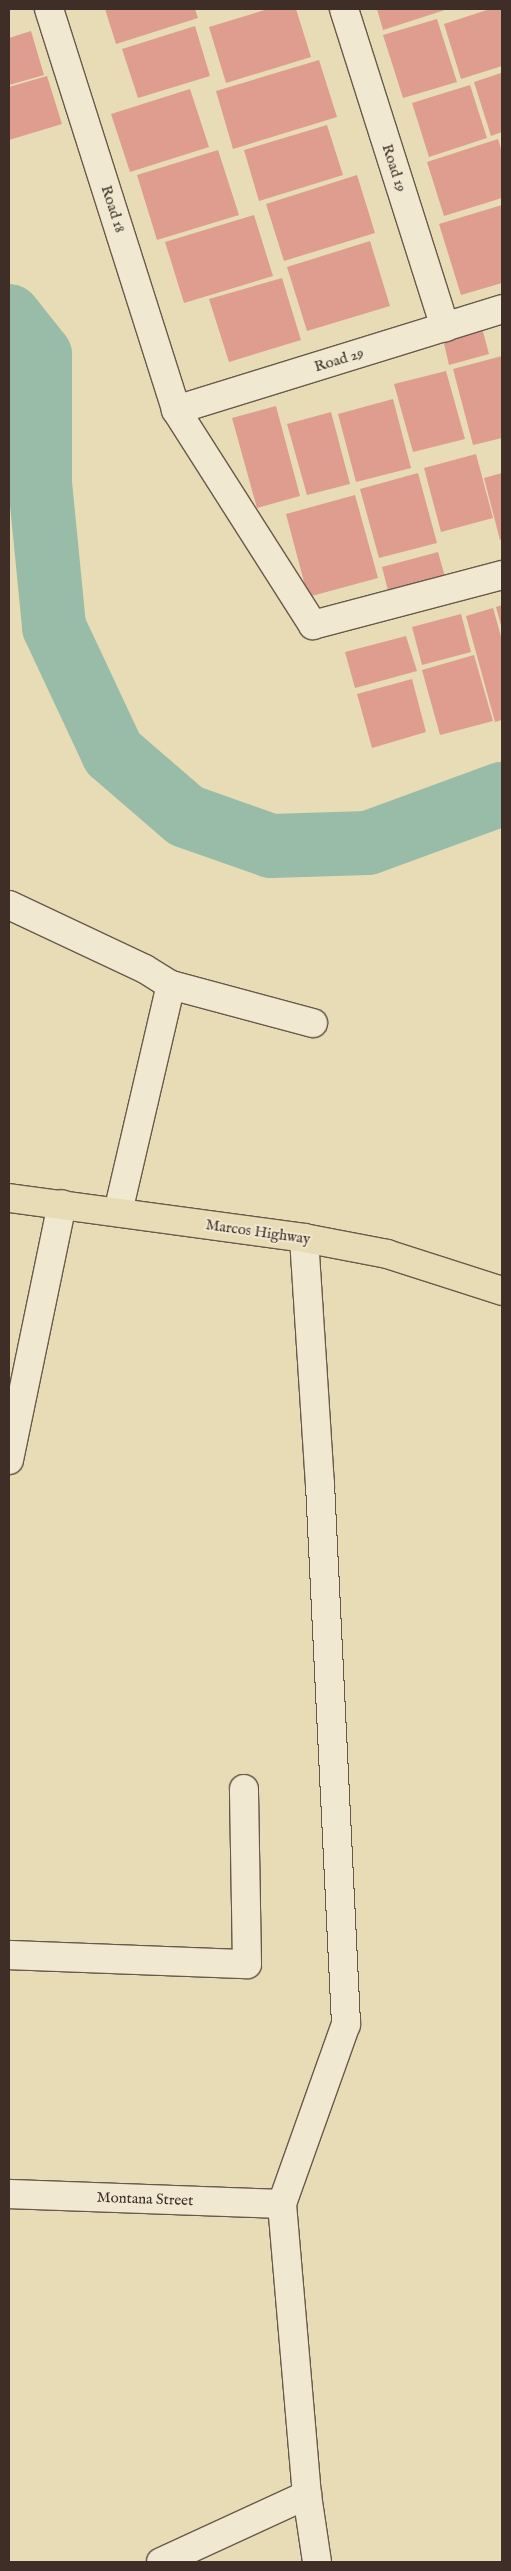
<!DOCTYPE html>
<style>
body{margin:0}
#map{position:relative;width:511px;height:2571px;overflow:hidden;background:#e8dcb6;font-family:"IM FELL English",serif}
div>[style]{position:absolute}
.river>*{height:64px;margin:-32px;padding:0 32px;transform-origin:32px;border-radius:32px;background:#98bca8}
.building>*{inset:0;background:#de9d8e}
.roads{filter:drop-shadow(1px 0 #69594b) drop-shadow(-1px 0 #69594b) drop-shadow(0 1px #69594b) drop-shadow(0 -1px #69594b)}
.street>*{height:28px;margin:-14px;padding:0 14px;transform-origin:14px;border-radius:14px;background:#f0e8d0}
.primary>*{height:28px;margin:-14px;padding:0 14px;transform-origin:14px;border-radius:14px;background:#e8dcb6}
span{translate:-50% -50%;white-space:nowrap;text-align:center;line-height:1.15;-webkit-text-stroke:4px #f0e8d0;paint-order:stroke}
.street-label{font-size:15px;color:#3f2d27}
.frame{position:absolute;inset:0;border:10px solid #3f2d27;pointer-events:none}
</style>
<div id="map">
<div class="river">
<div style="left:9px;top:316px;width:50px;rotate:51.5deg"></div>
<div style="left:40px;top:355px;width:128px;rotate:90deg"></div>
<div style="left:40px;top:483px;width:145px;rotate:84.4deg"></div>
<div style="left:54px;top:627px;width:139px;rotate:64.9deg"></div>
<div style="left:113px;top:753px;width:96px;rotate:40.8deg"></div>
<div style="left:186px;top:816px;width:90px;rotate:19.4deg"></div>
<div style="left:271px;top:846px;width:97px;rotate:-1.8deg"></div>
<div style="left:368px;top:843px;width:143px;rotate:-20.1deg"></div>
</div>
<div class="building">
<div style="clip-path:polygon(105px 9px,195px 9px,198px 18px,116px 44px)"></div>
<div style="clip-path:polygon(268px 9px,296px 9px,311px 57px,226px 83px,209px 27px)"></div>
<div style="clip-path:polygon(377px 9px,448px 9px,383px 30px)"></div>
<div style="clip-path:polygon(490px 9px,502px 9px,502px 66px,461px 79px,444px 24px)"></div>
<div style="clip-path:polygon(437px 19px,457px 82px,403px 98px,383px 35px)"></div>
<div style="clip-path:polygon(195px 26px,210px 76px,138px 98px,122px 49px)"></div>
<div style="clip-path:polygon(31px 31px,44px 75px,9px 85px,9px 38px)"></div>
<div style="clip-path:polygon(319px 60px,337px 117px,233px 149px,216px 91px)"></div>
<div style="clip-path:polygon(501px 73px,502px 132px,491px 136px,474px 82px)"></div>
<div style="clip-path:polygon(47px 76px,62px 124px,9px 140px,9px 87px)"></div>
<div style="clip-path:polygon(470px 85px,487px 138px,429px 157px,412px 103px)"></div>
<div style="clip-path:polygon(190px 89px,209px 147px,130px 172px,111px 114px)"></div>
<div style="clip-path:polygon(327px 125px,343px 175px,259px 201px,244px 150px)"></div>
<div style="clip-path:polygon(498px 139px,502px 152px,502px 198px,444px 216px,427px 162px)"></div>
<div style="clip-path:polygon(218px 150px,239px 215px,157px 240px,137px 175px)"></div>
<div style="clip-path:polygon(357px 175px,375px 233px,284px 261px,266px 204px)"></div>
<div style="clip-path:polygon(502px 205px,502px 283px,461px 295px,439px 224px)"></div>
<div style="clip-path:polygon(254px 215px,273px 276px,184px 303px,165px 242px)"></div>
<div style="clip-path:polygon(370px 241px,390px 306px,307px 331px,287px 267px)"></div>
<div style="clip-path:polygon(282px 278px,301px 340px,229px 362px,209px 299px)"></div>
<div style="clip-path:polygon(481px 324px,489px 354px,449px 365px,442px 335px)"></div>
<div style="clip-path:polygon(502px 356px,502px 438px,473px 445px,453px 369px)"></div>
<div style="clip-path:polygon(446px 371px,465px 439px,413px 452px,394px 384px)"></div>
<div style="clip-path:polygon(393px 399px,411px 468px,356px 482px,338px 414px)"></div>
<div style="clip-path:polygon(276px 406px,300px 496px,257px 508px,232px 418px)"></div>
<div style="clip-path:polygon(331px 412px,350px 484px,307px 495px,287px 424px)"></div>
<div style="clip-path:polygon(476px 454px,493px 518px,441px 532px,424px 468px)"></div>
<div style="clip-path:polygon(418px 473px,437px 543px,379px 558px,360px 489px)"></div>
<div style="clip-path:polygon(502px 473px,502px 539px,500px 540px,484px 478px)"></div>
<div style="clip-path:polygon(355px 495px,378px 578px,308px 597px,286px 514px)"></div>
<div style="clip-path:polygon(438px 552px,447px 584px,390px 598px,382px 567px)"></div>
<div style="clip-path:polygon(502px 605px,502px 629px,496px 607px)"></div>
<div style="clip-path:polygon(493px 608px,502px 640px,502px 720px,495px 722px,466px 616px)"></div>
<div style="clip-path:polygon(461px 614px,471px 652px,422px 665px,412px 627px)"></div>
<div style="clip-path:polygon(406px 636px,417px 671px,355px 688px,345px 652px)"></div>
<div style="clip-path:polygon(474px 655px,493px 721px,440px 735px,422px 670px)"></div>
<div style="clip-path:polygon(412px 679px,426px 732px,372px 748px,357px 694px)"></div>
</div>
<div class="roads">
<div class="street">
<div style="left:49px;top:9px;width:421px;rotate:72.4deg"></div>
<div style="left:176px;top:410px;width:255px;rotate:57.5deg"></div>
<div style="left:313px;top:625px;width:196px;rotate:-14.8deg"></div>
<div style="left:344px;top:9px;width:334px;rotate:72.4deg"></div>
<div style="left:176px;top:410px;width:341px;rotate:-17.2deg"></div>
<div style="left:9px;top:905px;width:150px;rotate:25.2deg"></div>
<div style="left:145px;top:969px;width:31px;rotate:32deg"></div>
<div style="left:171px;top:985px;width:147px;rotate:15deg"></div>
<div style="left:118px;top:1212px;width:233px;rotate:-76.9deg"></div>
<div style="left:304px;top:1238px;width:247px;rotate:86.3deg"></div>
<div style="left:320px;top:1484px;width:541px;rotate:87.24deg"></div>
<div style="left:346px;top:2024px;width:191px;rotate:109.6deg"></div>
<div style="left:282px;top:2204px;width:292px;rotate:85.1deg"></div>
<div style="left:307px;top:2495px;width:68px;rotate:81.5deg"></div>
<div style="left:9px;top:1460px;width:261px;rotate:-78.3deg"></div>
<div style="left:9px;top:1955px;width:238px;rotate:2.2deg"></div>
<div style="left:247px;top:1964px;width:175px;rotate:-91deg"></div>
<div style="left:9px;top:2194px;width:273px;rotate:2.1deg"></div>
<div style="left:161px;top:2562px;width:161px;rotate:-24.7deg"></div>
</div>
<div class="primary">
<div style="left:9px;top:1198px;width:298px;rotate:7.7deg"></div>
<div style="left:304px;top:1238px;width:85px;rotate:10.9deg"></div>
<div style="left:387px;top:1254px;width:121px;rotate:17.8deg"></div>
</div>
</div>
<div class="street-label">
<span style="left:394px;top:168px;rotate:72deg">Road 19</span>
<span style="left:113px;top:209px;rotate:72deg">Road 18</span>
<span style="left:339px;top:360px;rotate:-17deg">Road 29</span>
<span style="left:258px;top:1232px;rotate:8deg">Marcos Highway</span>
<span style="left:145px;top:2199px;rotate:2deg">Montana Street</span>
</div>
<div class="frame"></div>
</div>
